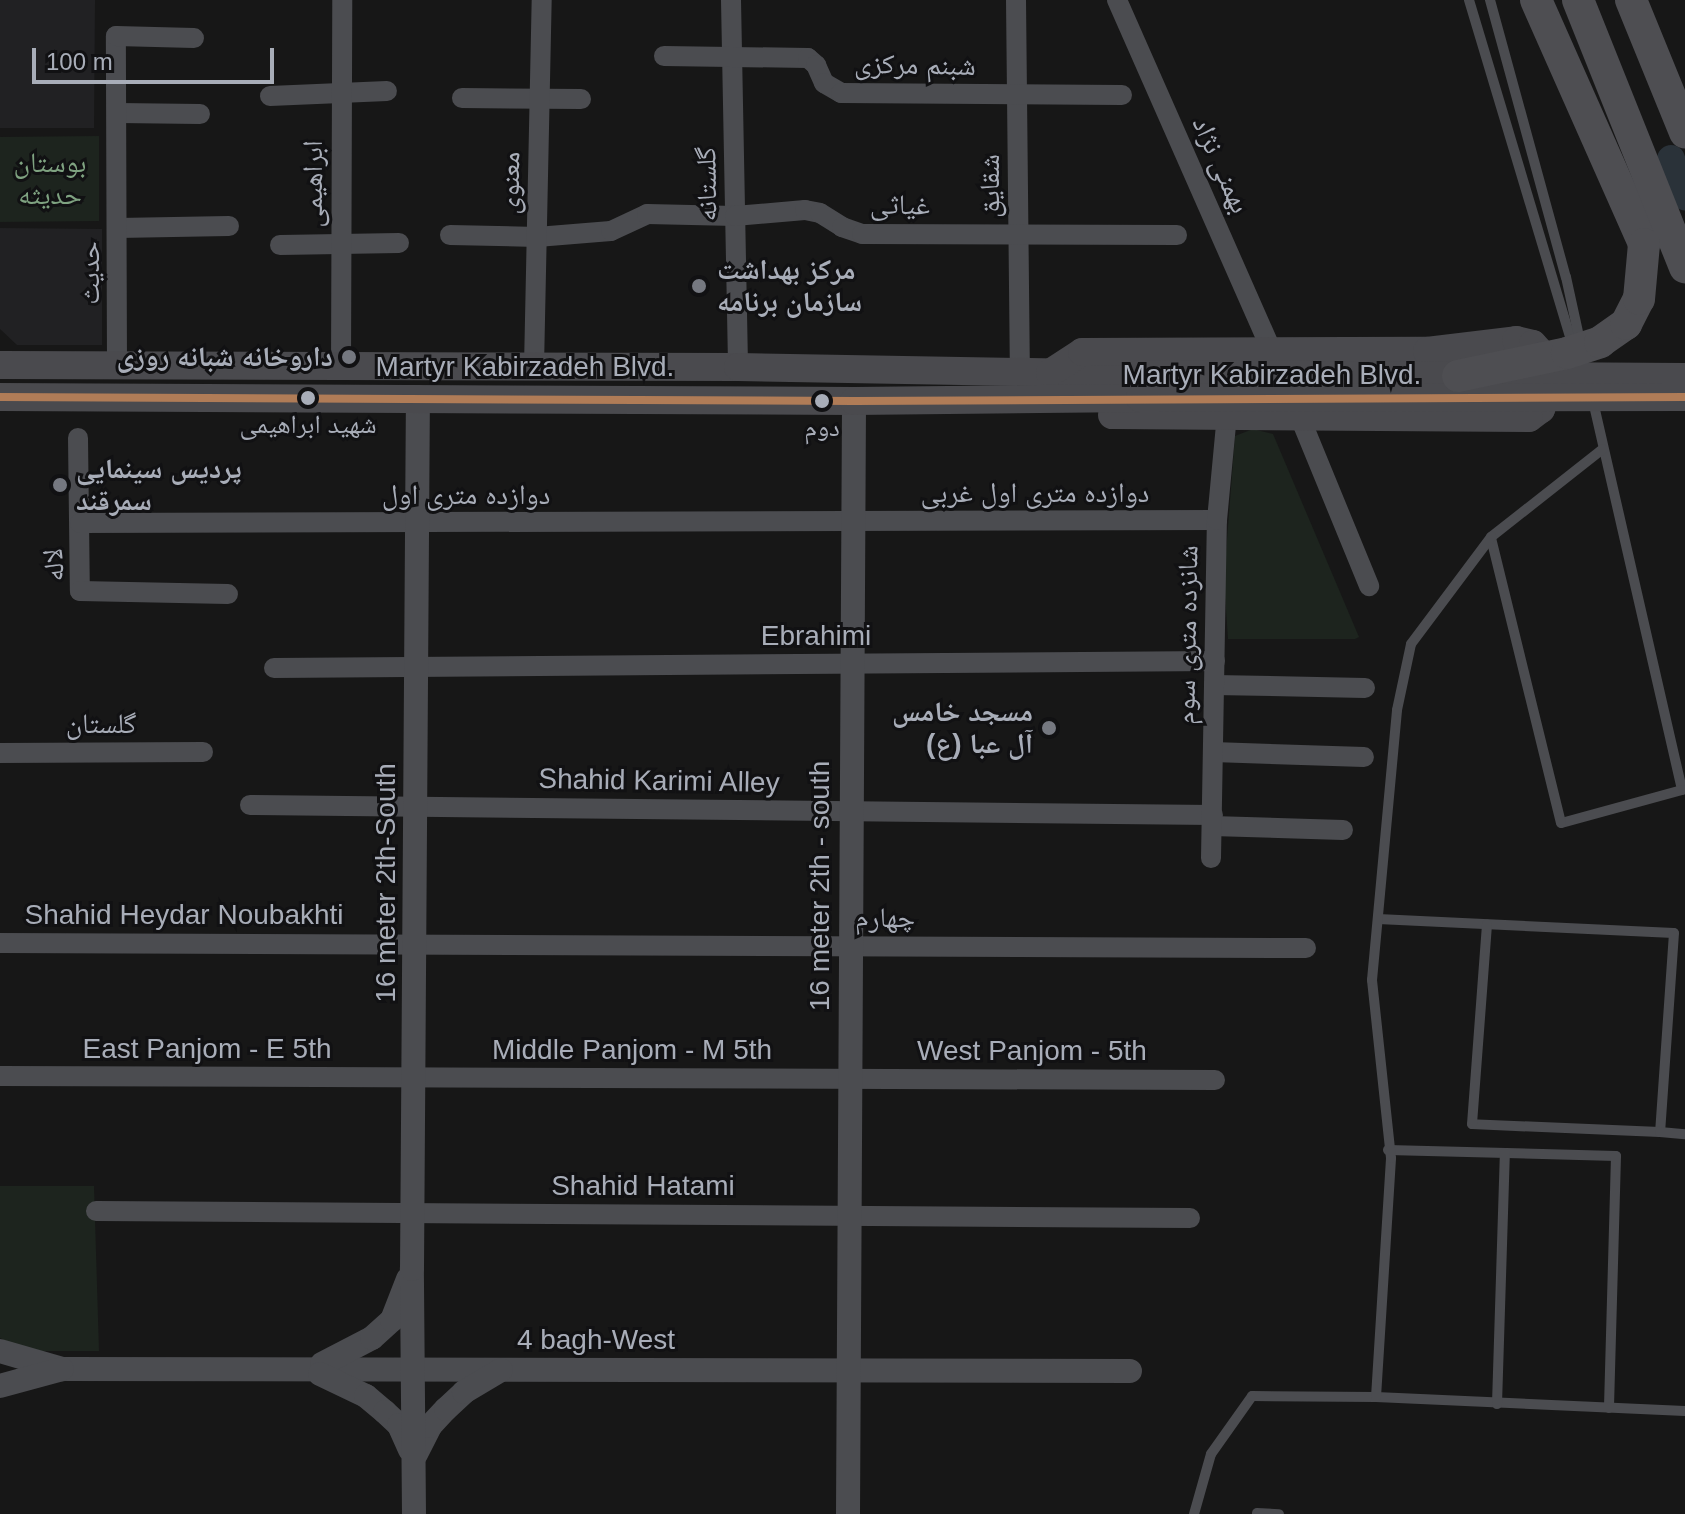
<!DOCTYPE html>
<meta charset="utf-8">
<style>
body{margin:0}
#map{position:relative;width:1685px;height:1514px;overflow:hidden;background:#171717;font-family:Helvetica,"Noto Naskh Arabic",sans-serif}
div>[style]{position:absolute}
.built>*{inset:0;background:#212123}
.green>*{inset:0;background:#1d241e}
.river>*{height:28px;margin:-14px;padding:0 14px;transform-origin:14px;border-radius:14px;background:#2a3239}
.service>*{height:10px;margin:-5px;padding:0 5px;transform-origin:5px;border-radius:5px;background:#4b4c50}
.minor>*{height:20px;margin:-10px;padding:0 10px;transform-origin:10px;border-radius:10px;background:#4b4c50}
.tertiary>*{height:24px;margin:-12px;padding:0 12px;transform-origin:12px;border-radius:12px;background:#4b4c50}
.secondary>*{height:28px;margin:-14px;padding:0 14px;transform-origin:14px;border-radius:14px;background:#4a4a4e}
.trunk>*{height:32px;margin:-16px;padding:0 16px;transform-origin:16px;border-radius:16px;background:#4e4e52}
.secondary-bridge>*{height:28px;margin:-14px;padding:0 14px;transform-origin:14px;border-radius:14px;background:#4a4a4e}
.trunk-bridge>*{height:32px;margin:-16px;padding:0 16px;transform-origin:16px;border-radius:16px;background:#4e4e52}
.bus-1>*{height:8px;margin:-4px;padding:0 4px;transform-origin:4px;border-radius:4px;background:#b07c57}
.dots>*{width:22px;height:22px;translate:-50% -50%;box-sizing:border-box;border:4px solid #111113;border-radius:50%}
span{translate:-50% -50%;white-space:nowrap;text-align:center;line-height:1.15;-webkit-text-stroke:6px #111113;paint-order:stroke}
.bus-label{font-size:26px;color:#a8adb8}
.street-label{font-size:28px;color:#a8adb8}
.park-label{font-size:28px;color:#7fa381}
.poi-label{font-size:28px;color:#a8adb8;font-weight:700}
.left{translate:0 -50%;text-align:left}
.right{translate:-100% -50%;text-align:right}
.scale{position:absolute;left:32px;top:48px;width:242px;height:36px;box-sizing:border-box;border:4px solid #a8adb8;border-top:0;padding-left:10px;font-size:24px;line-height:28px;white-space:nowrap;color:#a8adb8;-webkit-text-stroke:6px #111113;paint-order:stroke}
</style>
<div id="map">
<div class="built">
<div style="clip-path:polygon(0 0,95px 0,94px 128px,0 128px)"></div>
<div style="clip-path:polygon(0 228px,102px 229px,102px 345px,17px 345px,0 329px)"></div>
</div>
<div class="green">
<div style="clip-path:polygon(99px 136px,99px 221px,0 222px,0 137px)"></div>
<div style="clip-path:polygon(1253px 429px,1273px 434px,1359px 637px,1355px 639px,1228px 639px,1224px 579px,1235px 436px)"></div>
<div style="clip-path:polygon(0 1186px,94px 1186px,99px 1351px,27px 1351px,0 1338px)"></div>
</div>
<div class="river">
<div style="left:1671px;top:159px;width:40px;rotate:69deg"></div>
</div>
<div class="service">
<div style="left:1469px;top:0;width:362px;rotate:73.3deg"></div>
<div style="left:1490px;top:0;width:287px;rotate:74.7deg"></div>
<div style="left:1566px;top:277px;width:71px;rotate:77.7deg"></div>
<div style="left:1593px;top:401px;width:399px;rotate:77.1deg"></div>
<div style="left:1682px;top:790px;width:125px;rotate:164.7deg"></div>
<div style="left:1561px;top:823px;width:294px;rotate:-103.8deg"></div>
<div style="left:1491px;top:537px;width:142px;rotate:-38.2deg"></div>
<div style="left:1378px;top:919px;width:296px;rotate:2.7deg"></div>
<div style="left:1674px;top:933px;width:199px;rotate:94deg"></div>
<div style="left:1660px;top:1132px;width:188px;rotate:-177.6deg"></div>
<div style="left:1472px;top:1124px;width:200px;rotate:-85.7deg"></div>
<div style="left:1660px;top:1132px;width:25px;rotate:5deg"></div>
<div style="left:1388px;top:1150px;width:228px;rotate:1.5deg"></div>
<div style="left:1616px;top:1156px;width:252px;rotate:91.6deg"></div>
<div style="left:1376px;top:1397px;width:309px;rotate:2.6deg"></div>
<div style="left:1497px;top:1404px;width:251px;rotate:-88.2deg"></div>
<div style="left:1257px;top:1513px;width:22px;rotate:3deg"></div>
<div style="left:1194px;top:1514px;width:62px;rotate:-74.2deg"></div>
<div style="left:1211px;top:1454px;width:71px;rotate:-54.7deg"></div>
<div style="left:1252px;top:1396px;width:124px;rotate:0.5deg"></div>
<div style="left:1376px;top:1397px;width:239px;rotate:-86.4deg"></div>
<div style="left:1391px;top:1158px;width:179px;rotate:-96.1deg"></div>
<div style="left:1372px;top:980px;width:271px;rotate:-84.7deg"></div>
<div style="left:1397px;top:710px;width:67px;rotate:-78deg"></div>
<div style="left:1411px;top:644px;width:134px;rotate:-53.2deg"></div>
</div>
<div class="minor">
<div style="left:731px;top:0;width:367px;rotate:88.9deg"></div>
<div style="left:1016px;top:0;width:371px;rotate:89.4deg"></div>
<div style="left:1117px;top:0;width:386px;rotate:66.2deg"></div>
<div style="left:664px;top:56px;width:144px;rotate:0.8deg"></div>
<div style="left:808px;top:58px;width:11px;rotate:41deg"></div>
<div style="left:816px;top:65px;width:20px;rotate:66deg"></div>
<div style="left:824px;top:83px;width:20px;rotate:30deg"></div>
<div style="left:841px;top:93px;width:281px;rotate:0.4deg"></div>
<div style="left:270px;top:96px;width:117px;rotate:-2.4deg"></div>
<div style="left:462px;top:98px;width:119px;rotate:0.5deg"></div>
<div style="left:118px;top:113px;width:82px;rotate:0.7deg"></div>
<div style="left:118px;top:228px;width:111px;rotate:-1deg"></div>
<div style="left:450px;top:235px;width:87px;rotate:1.3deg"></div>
<div style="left:537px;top:237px;width:74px;rotate:-4.6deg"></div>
<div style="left:611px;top:231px;width:40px;rotate:-25deg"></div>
<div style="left:647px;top:214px;width:88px;rotate:1.3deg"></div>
<div style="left:735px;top:216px;width:70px;rotate:-4.9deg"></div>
<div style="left:805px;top:210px;width:15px;rotate:11deg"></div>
<div style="left:820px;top:213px;width:26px;rotate:32deg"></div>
<div style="left:842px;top:227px;width:21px;rotate:19deg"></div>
<div style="left:862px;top:234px;width:315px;rotate:0.2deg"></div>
<div style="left:280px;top:245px;width:119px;rotate:-1deg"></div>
<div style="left:117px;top:366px;width:330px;rotate:-90.2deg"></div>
<div style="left:116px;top:36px;width:78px;rotate:1.5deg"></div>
<div style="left:341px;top:367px;width:367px;rotate:-89.8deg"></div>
<div style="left:534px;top:367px;width:367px;rotate:-88.8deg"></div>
<div style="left:1299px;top:415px;width:185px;rotate:67.7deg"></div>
<div style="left:78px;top:438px;width:153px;rotate:89.3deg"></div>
<div style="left:80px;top:591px;width:148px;rotate:1.2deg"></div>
<div style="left:80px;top:523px;width:1137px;rotate:-0.15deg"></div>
<div style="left:274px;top:668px;width:941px;rotate:-0.43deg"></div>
<div style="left:1214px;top:685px;width:151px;rotate:1.1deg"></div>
<div style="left:1213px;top:752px;width:151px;rotate:1.9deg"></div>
<div style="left:0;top:753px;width:203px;rotate:-0.3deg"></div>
<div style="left:250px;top:805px;width:963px;rotate:0.59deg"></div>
<div style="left:1212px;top:826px;width:131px;rotate:1.7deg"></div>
<div style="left:1211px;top:858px;width:338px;rotate:-89deg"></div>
<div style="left:1217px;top:520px;width:106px;rotate:-84.6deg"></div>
<div style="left:0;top:943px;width:1306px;rotate:0.22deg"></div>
<div style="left:0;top:1076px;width:1215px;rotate:0.19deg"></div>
<div style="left:96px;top:1211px;width:1094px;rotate:0.37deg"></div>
</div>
<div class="tertiary">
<div style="left:0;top:1351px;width:65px;rotate:16.2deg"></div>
<div style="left:62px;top:1369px;width:1068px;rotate:0.11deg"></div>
<div style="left:322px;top:1364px;width:56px;rotate:-27.5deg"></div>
<div style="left:372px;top:1338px;width:27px;rotate:-42deg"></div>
<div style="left:392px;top:1320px;width:44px;rotate:-68.7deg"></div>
<div style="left:320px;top:1374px;width:51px;rotate:25.6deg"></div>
<div style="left:366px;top:1396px;width:25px;rotate:40deg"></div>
<div style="left:385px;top:1412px;width:19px;rotate:43deg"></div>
<div style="left:399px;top:1425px;width:27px;rotate:66deg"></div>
<div style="left:0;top:1386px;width:64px;rotate:-15.3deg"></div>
<div style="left:416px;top:1454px;width:31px;rotate:-63deg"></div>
<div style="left:430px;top:1426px;width:23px;rotate:-47deg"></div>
<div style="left:446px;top:1409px;width:25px;rotate:-43deg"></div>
<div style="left:464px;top:1392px;width:43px;rotate:-30.7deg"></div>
<div style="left:414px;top:1514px;width:245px;rotate:-90.5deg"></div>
<div style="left:412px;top:1269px;width:872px;rotate:-89.61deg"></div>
<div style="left:848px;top:1514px;width:1113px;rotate:-89.69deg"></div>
</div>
<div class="secondary">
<div style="left:0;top:365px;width:738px;rotate:0.16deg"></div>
<div style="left:738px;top:367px;width:401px;rotate:1deg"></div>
<div style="left:1050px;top:373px;width:38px;rotate:-33deg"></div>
<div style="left:1082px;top:352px;width:345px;rotate:-0.2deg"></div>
<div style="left:1427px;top:351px;width:90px;rotate:-7deg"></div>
<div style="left:1516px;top:340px;width:17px;rotate:13deg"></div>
<div style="left:1533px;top:344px;width:15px;rotate:48deg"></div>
<div style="left:1543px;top:355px;width:28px;rotate:73deg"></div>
<div style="left:1551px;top:382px;width:29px;rotate:110deg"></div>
<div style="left:1541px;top:409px;width:15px;rotate:143deg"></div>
<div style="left:1529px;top:418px;width:417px;rotate:-179.6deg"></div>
<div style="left:0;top:397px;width:854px;rotate:0.27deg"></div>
<div style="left:854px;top:401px;width:286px;rotate:-0.6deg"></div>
</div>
<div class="trunk">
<div style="left:1536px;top:0;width:267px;rotate:66.1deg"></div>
<div style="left:1578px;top:0;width:288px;rotate:68.2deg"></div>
<div style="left:1631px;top:0;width:143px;rotate:67.8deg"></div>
</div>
<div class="secondary-bridge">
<div style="left:1139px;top:374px;width:546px;rotate:0.31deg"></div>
<div style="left:1140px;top:398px;width:545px;rotate:-0.11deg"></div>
</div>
<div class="trunk-bridge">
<div style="left:1458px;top:376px;width:111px;rotate:-11.9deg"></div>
<div style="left:1567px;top:353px;width:35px;rotate:-18deg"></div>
<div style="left:1600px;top:342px;width:32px;rotate:-35deg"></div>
<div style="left:1626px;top:324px;width:28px;rotate:-63deg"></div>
<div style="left:1639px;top:299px;width:55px;rotate:-84.8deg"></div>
</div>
<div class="bus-1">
<div style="left:0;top:397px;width:854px;rotate:0.27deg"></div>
<div style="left:854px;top:401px;width:831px;rotate:-0.28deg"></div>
</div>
<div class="dots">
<div style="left:699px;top:286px;background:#757880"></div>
<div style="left:349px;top:357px;background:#757880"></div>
<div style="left:308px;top:398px;background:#a8adb8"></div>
<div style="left:822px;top:401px;background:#a8adb8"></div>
<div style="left:60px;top:485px;background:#757880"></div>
<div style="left:1049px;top:728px;background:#757880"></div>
</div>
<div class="bus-label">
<span style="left:308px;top:425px">شهید ابراهیمی</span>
<span style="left:822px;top:428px">دوم</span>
</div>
<div class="street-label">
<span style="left:915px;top:65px;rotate:1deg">شبنم مرکزی</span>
<span style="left:1221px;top:165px;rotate:66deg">بهمنی نژاد</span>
<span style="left:510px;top:183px;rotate:-89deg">معنوی</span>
<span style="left:313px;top:184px;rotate:-90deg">ابراهیمی</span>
<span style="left:707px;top:184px;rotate:-91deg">گلستانه</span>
<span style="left:990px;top:186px;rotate:-90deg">شقایق</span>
<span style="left:900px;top:205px;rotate:1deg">غیاثی</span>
<span style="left:90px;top:273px;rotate:-90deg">حدیث</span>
<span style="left:525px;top:367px">Martyr Kabirzadeh Blvd.</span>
<span style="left:1272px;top:375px">Martyr Kabirzadeh Blvd.</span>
<span style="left:1035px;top:493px">دوازده متری اول غربی</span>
<span style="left:466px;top:495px">دوازده متری اول</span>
<span style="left:54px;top:565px;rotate:-94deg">لاله</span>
<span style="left:1187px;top:635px;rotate:-89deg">شانزده متری سوم</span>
<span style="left:816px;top:636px">Ebrahimi</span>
<span style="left:101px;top:724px">گلستان</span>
<span style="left:659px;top:781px;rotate:1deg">Shahid Karimi Alley</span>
<span style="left:386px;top:883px;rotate:-90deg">16 meter 2th-South</span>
<span style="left:820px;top:886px;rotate:-90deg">16 meter 2th - south</span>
<span style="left:184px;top:915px">Shahid Heydar Noubakhti</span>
<span style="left:885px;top:918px">چهارم</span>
<span style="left:207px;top:1049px">East Panjom - E 5th</span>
<span style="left:632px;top:1050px">Middle Panjom - M 5th</span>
<span style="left:1032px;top:1051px">West Panjom - 5th</span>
<span style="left:643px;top:1186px">Shahid Hatami</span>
<span style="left:596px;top:1340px">4 bagh-West</span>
</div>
<div class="park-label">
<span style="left:50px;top:179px">بوستان<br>حدیثه</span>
</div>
<div class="poi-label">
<span class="left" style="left:717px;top:286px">مرکز بهداشت<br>سازمان برنامه</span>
<span class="right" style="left:333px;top:357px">داروخانه شبانه روزی</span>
<span class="left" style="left:76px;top:485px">پردیس سینمایی<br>سمرقند</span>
<span class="right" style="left:1033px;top:728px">مسجد خامس<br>آل عبا (ع)</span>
</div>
<div class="scale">100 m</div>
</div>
